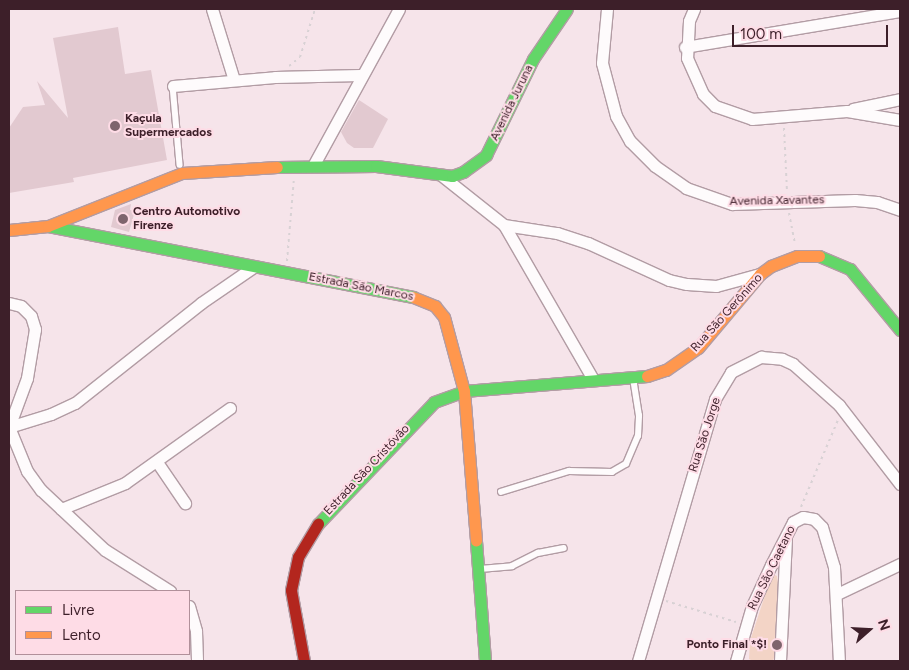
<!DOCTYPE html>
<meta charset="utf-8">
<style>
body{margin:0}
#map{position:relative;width:909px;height:670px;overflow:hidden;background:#f6e4ea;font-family:Figtree,sans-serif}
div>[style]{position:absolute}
.green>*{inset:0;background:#f3d4c6}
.building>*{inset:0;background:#e2c9d0}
.path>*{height:2px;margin-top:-1px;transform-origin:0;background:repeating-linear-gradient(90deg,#d8d1d4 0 2.5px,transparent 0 6.5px)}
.roads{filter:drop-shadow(1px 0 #b29ca4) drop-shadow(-1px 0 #b29ca4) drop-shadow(0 1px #b29ca4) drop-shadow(0 -1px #b29ca4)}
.lane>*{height:5.5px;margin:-2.75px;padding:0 2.75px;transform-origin:2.75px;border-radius:2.75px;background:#fefbfc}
.street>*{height:11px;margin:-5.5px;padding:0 5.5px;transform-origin:5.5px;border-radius:5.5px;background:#fefbfc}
.fast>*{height:11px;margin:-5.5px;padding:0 5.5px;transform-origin:5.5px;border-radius:5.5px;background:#63d668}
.slow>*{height:11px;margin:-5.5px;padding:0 5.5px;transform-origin:5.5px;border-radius:5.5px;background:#ff974d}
.jam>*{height:11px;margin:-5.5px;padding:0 5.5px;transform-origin:5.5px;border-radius:5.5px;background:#b3261e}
.dots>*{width:14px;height:14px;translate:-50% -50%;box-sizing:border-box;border:2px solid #fedce6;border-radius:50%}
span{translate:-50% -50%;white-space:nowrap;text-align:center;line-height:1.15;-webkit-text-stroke:4px #fedce6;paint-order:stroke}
.street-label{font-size:12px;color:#3d1f29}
.poi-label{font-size:12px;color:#3d1f29;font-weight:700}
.left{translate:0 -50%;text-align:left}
.right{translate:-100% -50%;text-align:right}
.frame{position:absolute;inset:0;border:10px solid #3d1f29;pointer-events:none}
.legend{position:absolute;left:15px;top:590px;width:175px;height:65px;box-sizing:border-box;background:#fedce6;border:1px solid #b1909a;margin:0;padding:6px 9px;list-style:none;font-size:15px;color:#3d1f29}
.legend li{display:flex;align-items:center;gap:10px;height:25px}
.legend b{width:25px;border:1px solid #b1909a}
.north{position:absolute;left:844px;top:605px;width:50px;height:50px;-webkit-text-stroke:4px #fedce6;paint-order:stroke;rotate:71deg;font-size:14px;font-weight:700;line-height:20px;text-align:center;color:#3d1f29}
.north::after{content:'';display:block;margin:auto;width:18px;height:22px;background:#3d1f29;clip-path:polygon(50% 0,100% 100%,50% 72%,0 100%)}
.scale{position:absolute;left:732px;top:25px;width:156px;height:22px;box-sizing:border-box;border:2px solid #3d1f29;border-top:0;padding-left:6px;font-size:15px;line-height:18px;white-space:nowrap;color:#3d1f29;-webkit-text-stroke:4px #fedce6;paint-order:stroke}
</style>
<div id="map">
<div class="green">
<div style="clip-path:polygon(772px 574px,777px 576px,780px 596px,777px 648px,773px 661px,753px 661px,749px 659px,750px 641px)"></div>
</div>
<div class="building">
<div style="clip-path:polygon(118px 27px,125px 74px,151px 70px,167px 160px,73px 178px,74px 182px,9px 193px,9px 128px,23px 107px,45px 105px,37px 81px,68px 118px,53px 38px)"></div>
<div style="clip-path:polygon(359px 100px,388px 119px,373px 148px,354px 148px,347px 143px,341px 132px)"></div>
<div style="clip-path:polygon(131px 204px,130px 210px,135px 211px,129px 232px,111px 227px,115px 210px)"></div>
</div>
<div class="path">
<div style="left:289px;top:66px;width:14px;rotate:-39deg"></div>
<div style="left:300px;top:57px;width:50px;rotate:-72.6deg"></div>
<div style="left:784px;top:128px;width:63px;rotate:87.3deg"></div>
<div style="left:789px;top:213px;width:31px;rotate:79deg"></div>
<div style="left:287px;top:261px;width:83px;rotate:-85.2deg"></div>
<div style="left:801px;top:507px;width:95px;rotate:-67deg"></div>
<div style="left:666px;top:601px;width:73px;rotate:16.7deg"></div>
</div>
<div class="roads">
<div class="lane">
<div style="left:173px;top:86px;width:79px;rotate:84.9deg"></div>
<div style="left:501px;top:492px;width:71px;rotate:-17.2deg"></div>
<div style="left:569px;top:471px;width:43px;rotate:1.3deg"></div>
<div style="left:612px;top:472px;width:16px;rotate:-30deg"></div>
<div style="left:626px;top:464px;width:30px;rotate:-67deg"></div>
<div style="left:638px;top:436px;width:20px;rotate:-87deg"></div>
<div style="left:639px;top:416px;width:36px;rotate:-99deg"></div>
<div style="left:480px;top:569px;width:32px;rotate:-5deg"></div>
<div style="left:512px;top:566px;width:29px;rotate:-27deg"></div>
<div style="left:538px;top:553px;width:26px;rotate:-11deg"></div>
</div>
<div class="street">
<div style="left:212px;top:9px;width:74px;rotate:72.8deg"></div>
<div style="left:607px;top:9px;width:54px;rotate:95.3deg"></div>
<div style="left:602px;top:63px;width:55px;rotate:75.2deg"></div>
<div style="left:616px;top:116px;width:29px;rotate:61deg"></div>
<div style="left:630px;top:141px;width:35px;rotate:45deg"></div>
<div style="left:655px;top:166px;width:38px;rotate:35deg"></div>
<div style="left:686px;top:188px;width:49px;rotate:19.2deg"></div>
<div style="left:732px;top:204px;width:123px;rotate:-1.9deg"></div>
<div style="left:855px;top:200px;width:22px;rotate:5deg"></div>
<div style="left:877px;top:202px;width:24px;rotate:19deg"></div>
<div style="left:694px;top:9px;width:13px;rotate:113deg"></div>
<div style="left:689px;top:21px;width:37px;rotate:93deg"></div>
<div style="left:687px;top:58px;width:39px;rotate:66deg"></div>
<div style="left:703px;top:94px;width:17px;rotate:45deg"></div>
<div style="left:715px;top:106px;width:39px;rotate:19deg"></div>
<div style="left:752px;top:119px;width:95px;rotate:-4.8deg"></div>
<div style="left:847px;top:111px;width:54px;rotate:9.6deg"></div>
<div style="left:685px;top:47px;width:218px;rotate:-9.5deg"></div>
<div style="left:173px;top:86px;width:102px;rotate:-5deg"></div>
<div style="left:275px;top:77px;width:85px;rotate:-1.3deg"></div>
<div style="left:853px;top:109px;width:48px;rotate:-12deg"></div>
<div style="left:313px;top:166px;width:179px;rotate:-61.3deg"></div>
<div style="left:441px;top:175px;width:80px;rotate:38.4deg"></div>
<div style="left:504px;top:225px;width:178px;rotate:60deg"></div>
<div style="left:504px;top:225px;width:54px;rotate:8.6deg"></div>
<div style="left:557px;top:233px;width:33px;rotate:18deg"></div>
<div style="left:588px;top:243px;width:89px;rotate:24.6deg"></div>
<div style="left:669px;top:280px;width:18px;rotate:13deg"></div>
<div style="left:687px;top:284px;width:29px;rotate:4deg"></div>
<div style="left:716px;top:286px;width:46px;rotate:-15.3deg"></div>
<div style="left:9px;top:303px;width:12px;rotate:14deg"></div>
<div style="left:21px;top:306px;width:14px;rotate:45deg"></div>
<div style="left:31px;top:316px;width:14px;rotate:73deg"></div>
<div style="left:35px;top:329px;width:50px;rotate:99.3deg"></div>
<div style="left:27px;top:378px;width:52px;rotate:110.2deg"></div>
<div style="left:9px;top:427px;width:48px;rotate:67.8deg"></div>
<div style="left:27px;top:471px;width:24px;rotate:54deg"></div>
<div style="left:41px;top:490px;width:88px;rotate:43.2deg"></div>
<div style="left:105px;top:550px;width:77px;rotate:32.2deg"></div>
<div style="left:9px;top:427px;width:44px;rotate:-17.2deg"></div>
<div style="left:51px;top:414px;width:26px;rotate:-25deg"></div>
<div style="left:75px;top:403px;width:161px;rotate:-38.4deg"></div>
<div style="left:201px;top:303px;width:62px;rotate:-34.5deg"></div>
<div style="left:157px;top:462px;width:50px;rotate:55.7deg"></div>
<div style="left:61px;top:509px;width:69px;rotate:-22.1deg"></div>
<div style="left:125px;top:483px;width:129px;rotate:-35.5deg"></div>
<div style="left:837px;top:594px;width:70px;rotate:-25.5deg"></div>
<div style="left:189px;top:606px;width:26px;rotate:74deg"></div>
<div style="left:196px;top:631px;width:30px;rotate:88deg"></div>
<div style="left:638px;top:661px;width:273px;rotate:-73.6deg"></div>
<div style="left:715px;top:399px;width:31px;rotate:-59deg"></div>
<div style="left:731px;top:372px;width:34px;rotate:-27deg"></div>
<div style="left:761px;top:357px;width:21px;rotate:5deg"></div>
<div style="left:782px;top:359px;width:12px;rotate:24deg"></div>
<div style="left:793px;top:364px;width:62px;rotate:41.7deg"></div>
<div style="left:839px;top:405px;width:100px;rotate:52.3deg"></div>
<div style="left:736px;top:661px;width:57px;rotate:-73.8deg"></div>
<div style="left:752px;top:606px;width:45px;rotate:-65.1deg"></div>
<div style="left:771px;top:565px;width:48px;rotate:-62.9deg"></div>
<div style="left:793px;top:522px;width:11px;rotate:-27deg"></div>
<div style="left:803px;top:517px;width:11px;rotate:10deg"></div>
<div style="left:814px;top:519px;width:11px;rotate:45deg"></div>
<div style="left:822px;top:527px;width:42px;rotate:73.3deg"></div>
<div style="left:834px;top:567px;width:94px;rotate:87deg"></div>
<div style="left:780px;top:661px;width:121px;rotate:-87.2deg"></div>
</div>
<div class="fast">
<div style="left:277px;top:167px;width:99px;rotate:-0.6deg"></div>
<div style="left:376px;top:166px;width:77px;rotate:7.5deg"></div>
<div style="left:452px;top:176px;width:12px;rotate:-20deg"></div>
<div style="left:463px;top:172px;width:29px;rotate:-36deg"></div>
<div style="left:486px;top:155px;width:107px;rotate:-63.9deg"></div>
<div style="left:533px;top:59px;width:60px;rotate:-55.8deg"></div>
<div style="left:48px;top:226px;width:372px;rotate:11deg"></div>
<div style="left:819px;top:256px;width:34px;rotate:23deg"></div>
<div style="left:850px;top:269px;width:79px;rotate:50.7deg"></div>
<div style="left:318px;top:524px;width:168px;rotate:-46.4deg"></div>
<div style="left:434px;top:402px;width:32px;rotate:-20deg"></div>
<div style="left:464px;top:391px;width:184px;rotate:-4.7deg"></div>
<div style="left:476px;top:541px;width:120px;rotate:85.7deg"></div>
</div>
<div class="slow">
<div style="left:9px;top:230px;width:39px;rotate:-6deg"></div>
<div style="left:48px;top:226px;width:144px;rotate:-21.6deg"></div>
<div style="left:182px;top:173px;width:95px;rotate:-3.6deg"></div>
<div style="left:413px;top:297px;width:24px;rotate:22deg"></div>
<div style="left:435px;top:306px;width:14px;rotate:51deg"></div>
<div style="left:444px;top:317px;width:77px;rotate:74.9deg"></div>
<div style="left:464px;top:391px;width:150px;rotate:85.4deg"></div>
<div style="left:647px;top:376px;width:20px;rotate:-18deg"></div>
<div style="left:666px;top:370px;width:39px;rotate:-35deg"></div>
<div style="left:698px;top:348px;width:97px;rotate:-50deg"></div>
<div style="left:760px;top:274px;width:14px;rotate:-36deg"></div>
<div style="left:771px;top:266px;width:28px;rotate:-21deg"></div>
<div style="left:797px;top:256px;width:22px"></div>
</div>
<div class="jam">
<div style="left:304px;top:661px;width:72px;rotate:-100.4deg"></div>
<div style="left:291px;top:590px;width:34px;rotate:-78deg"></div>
<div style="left:298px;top:557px;width:39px;rotate:-59deg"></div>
</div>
</div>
<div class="dots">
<div style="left:115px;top:126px;background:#7e646d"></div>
<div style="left:123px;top:219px;background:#7e646d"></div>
<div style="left:777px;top:645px;background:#7e646d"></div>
</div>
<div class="street-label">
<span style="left:512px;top:103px;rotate:-64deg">Avenida Juruna</span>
<span style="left:777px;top:201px;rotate:-1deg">Avenida Xavantes</span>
<span style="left:361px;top:287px;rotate:11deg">Estrada São Marcos</span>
<span style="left:727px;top:313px;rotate:-48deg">Rua São Gerônimo</span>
<span style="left:705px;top:435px;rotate:-72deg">Rua São Jorge</span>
<span style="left:367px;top:470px;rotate:-47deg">Estrada São Cristóvão</span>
<span style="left:772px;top:568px;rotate:-64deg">Rua São Caetano</span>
</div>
<div class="poi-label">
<span class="left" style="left:125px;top:126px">Kaçula<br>Supermercados</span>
<span class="left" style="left:133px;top:219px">Centro Automotivo<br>Firenze</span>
<span class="right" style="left:767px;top:645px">Ponto Final *$!</span>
</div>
<div class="frame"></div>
<ul class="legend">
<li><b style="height:6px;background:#63d668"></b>Livre</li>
<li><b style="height:6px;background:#ff974d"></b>Lento</li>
</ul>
<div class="north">N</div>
<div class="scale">100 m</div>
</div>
